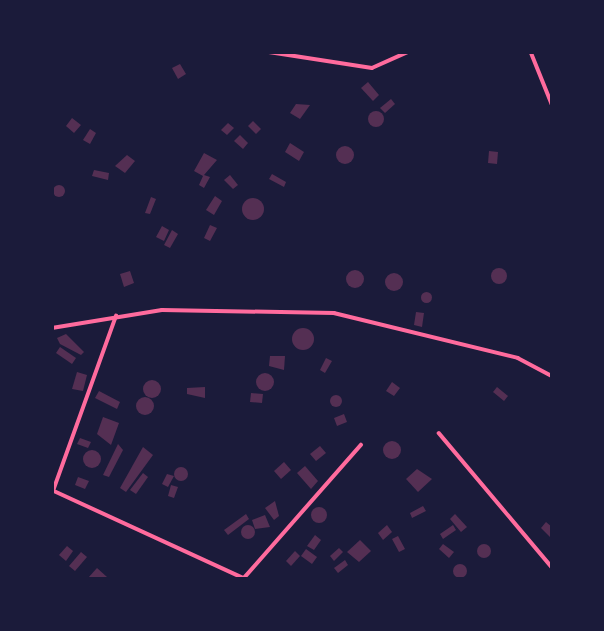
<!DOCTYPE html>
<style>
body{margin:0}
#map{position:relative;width:604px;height:631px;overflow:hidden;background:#1b1b3a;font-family:"Open Sans",sans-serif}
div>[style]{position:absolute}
.building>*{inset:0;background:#542f53}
.round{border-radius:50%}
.minor>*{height:3.5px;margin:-1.75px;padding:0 1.75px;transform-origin:1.75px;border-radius:1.75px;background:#ff6b9d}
span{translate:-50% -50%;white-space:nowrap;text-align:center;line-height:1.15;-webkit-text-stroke:6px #1b1b3a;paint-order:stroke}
.frame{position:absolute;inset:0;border:54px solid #1b1b3a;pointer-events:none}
</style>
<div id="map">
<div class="building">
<div style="clip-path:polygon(180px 64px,186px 74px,178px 79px,172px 68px)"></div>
<div style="clip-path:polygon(368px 82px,379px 95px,373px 101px,361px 88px)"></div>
<div style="clip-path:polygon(391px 99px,395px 104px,385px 113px,380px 108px)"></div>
<div style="clip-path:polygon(296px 104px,310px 105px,300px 119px,290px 113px)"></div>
<div class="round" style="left:368px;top:111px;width:16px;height:16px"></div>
<div style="clip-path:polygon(72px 118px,81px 125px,74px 133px,66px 126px)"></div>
<div style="clip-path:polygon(253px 121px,261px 129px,256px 134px,248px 126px)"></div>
<div style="clip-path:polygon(228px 123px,234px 128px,227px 135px,221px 130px)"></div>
<div style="clip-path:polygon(90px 129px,96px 133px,90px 144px,83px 140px)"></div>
<div style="clip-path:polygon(240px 135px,248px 143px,243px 149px,234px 141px)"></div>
<div style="clip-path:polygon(290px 143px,304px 152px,299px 161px,285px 152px)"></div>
<div class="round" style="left:336px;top:146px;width:18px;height:18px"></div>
<div style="clip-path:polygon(489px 151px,498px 152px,497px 164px,488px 163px)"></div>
<div style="clip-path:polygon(204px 153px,217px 160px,204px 175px,210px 177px,204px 188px,199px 185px,203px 176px,194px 171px)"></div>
<div style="clip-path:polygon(127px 155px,135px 161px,125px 173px,115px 166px)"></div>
<div style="clip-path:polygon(94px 170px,109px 173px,108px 180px,92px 176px)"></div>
<div style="clip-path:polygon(272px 174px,286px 182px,284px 187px,269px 179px)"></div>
<div style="clip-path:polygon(230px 175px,238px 185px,233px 189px,224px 180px)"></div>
<div class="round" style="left:53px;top:185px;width:12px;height:12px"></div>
<div style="clip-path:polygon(215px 196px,222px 201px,214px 215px,206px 210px)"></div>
<div style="clip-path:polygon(151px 197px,156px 199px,150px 214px,145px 213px)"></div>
<div class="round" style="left:242px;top:198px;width:22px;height:22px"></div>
<div style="clip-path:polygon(210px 225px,217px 228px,210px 241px,204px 238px)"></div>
<div style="clip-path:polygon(162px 226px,169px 230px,164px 241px,156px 237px)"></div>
<div style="clip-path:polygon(172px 230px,178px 234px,170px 248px,164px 245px)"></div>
<div class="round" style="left:491px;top:268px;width:16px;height:16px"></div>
<div class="round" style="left:346px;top:270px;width:18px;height:18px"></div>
<div style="clip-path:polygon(130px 271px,134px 283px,124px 287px,120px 274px)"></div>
<div class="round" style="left:385px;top:273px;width:18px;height:18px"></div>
<div class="round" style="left:420.5px;top:291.5px;width:11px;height:11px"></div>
<div style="clip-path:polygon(416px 312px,424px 313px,422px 327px,414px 325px)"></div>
<div class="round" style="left:292px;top:328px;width:22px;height:22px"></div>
<div style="clip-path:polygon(66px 334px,84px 352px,81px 355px,60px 344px,57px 338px)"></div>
<div style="clip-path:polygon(60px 347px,76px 358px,72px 364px,56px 353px)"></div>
<div style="clip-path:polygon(270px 356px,285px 356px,284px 370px,269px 366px)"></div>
<div style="clip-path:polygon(326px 358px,332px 361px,325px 373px,320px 370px)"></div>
<div style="clip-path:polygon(77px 372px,87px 375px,83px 391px,72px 389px)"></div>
<div class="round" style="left:256px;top:373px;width:18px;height:18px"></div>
<div class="round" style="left:143px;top:380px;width:18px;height:18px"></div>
<div style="clip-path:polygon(392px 382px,400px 388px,394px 396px,386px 391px)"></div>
<div style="clip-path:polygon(205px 387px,205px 398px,187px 394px,187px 388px)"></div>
<div style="clip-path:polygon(497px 387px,508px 396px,504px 401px,493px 392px)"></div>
<div style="clip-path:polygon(99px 391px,120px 402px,117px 409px,95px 398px)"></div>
<div style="clip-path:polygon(251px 393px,263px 394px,262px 403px,250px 402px)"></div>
<div class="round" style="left:330px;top:395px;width:12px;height:12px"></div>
<div class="round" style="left:136px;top:397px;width:18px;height:18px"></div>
<div style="clip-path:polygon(344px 414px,347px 422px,337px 426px,334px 418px)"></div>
<div style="clip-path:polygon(103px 417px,119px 423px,111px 445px,97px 434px)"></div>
<div style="clip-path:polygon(80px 438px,91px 442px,88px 448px,77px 444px)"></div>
<div class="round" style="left:383px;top:441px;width:18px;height:18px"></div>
<div style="clip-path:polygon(118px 444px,123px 450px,109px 477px,103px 475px)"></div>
<div style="clip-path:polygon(320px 446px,326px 453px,316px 461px,310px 454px)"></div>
<div style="clip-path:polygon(143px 447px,153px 455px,126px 492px,120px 488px)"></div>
<div class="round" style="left:83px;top:450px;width:18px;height:18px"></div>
<div style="clip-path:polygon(284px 462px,291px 470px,281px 479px,274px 471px)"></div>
<div style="clip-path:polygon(305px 466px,318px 481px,311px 489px,297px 473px)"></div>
<div class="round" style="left:174px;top:467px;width:14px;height:14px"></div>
<div style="clip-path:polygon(417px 469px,432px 479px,418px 492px,406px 479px)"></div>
<div style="clip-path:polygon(143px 473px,148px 477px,136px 494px,130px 490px)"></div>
<div style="clip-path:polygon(167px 474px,174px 476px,168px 487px,162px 484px)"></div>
<div style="clip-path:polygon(78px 477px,89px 481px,85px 489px,75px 485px)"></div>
<div style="clip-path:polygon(171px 485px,178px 487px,174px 498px,168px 496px)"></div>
<div style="clip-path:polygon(275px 501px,279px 516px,274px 520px,265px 508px)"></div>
<div style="clip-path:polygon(423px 506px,426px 511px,412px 518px,410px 513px)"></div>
<div class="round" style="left:311px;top:507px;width:16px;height:16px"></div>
<div style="clip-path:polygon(246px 514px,249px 519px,228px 535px,224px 530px)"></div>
<div style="clip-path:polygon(455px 514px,467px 527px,461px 532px,450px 519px)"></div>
<div style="clip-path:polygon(265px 515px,270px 527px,255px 529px,252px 520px)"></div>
<div style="clip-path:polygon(546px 522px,552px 527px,550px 537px,541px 528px)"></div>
<div class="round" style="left:241px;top:525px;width:14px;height:14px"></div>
<div style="clip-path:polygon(387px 525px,392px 532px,383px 540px,378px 533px)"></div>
<div style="clip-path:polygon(453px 525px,456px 530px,443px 539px,440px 534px)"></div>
<div style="clip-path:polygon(315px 535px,321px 540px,314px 550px,307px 546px)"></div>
<div style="clip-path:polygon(398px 536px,405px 549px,399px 552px,392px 539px)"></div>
<div style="clip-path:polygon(360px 540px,371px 551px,359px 562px,347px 552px)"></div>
<div style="clip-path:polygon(443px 544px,454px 552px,449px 558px,439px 549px)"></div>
<div class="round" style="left:477px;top:544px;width:14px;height:14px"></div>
<div style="clip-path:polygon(67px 546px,73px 551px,66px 561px,59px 555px)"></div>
<div style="clip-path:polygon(339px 548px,343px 552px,334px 561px,330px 556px)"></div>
<div style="clip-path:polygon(306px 549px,317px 557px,312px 564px,301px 556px)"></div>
<div style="clip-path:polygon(295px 551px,300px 556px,291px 566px,286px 561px)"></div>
<div style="clip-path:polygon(81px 552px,87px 557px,75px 571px,69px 566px)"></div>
<div style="clip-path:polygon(345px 560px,348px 565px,338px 573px,334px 568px)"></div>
<div class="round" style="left:453px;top:564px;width:14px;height:14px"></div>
<div style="clip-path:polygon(97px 568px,107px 577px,88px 578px)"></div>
</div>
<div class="minor">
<div style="left:269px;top:52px;width:104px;rotate:8.8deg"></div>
<div style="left:372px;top:68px;width:39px;rotate:-24deg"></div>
<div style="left:531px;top:52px;width:56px;rotate:68deg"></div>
<div style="left:52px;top:328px;width:111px;rotate:-9.3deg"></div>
<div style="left:162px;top:310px;width:172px;rotate:1deg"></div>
<div style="left:334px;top:313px;width:189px;rotate:13.7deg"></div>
<div style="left:518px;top:358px;width:38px;rotate:28deg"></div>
<div style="left:439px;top:433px;width:175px;rotate:49.9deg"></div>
<div style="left:52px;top:490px;width:210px;rotate:24.7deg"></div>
<div style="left:53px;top:491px;width:186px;rotate:-70.2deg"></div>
<div style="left:244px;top:578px;width:177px;rotate:-48.7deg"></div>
</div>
<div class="frame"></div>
</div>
